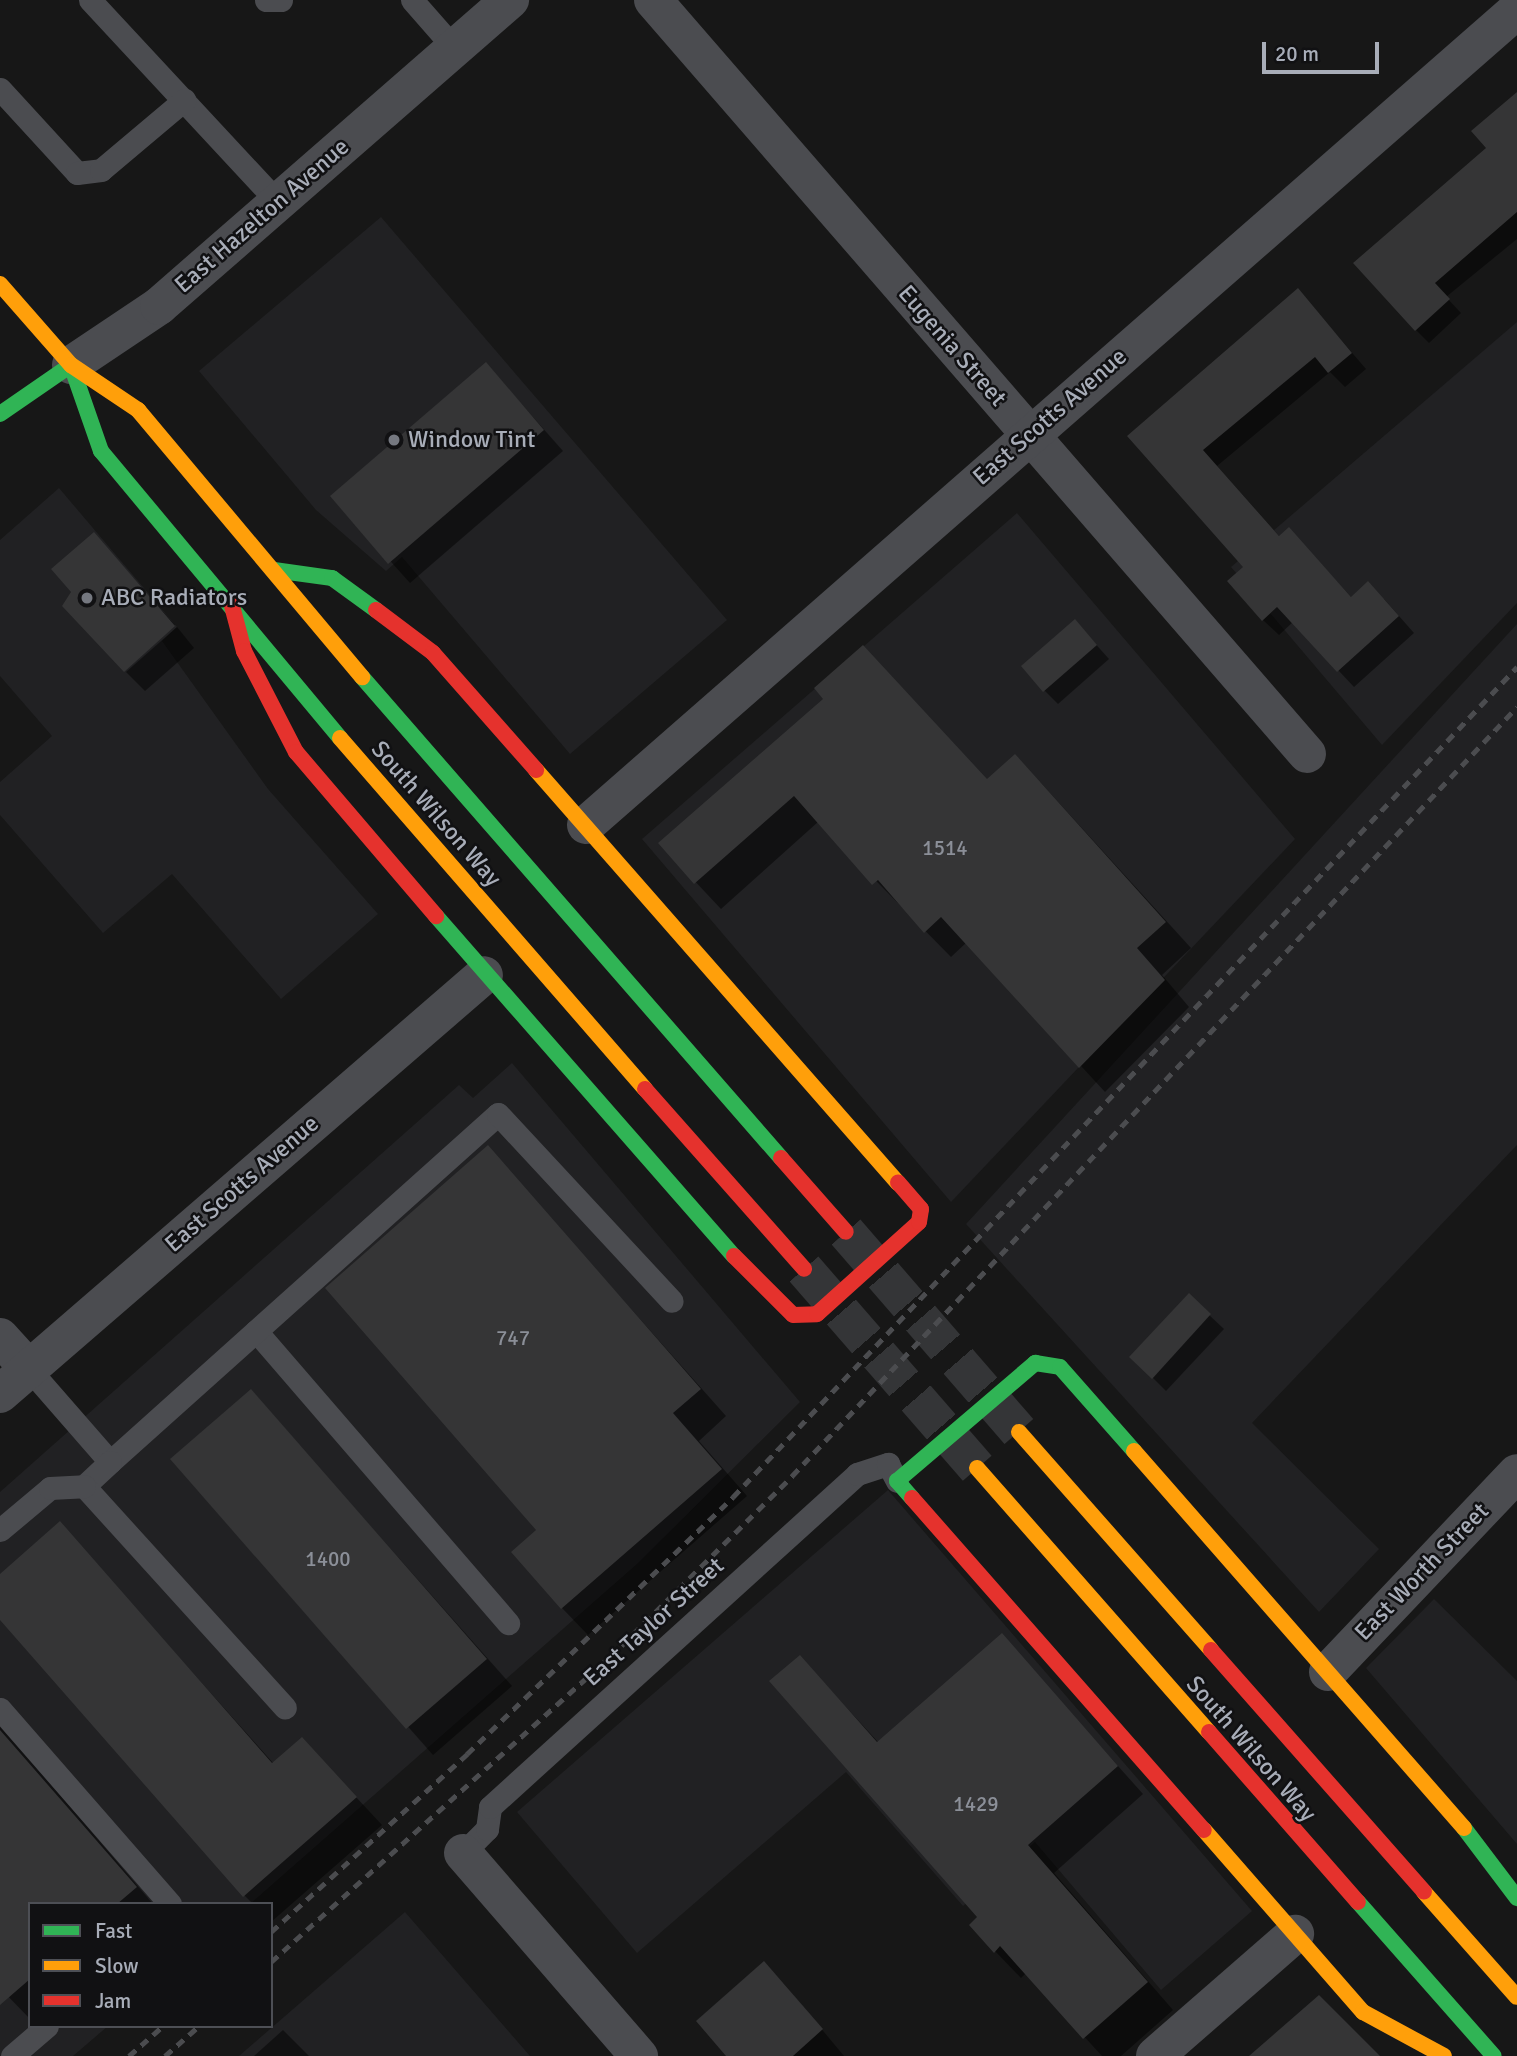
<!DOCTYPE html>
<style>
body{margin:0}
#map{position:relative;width:1517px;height:2056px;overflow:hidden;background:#171717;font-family:Signika,sans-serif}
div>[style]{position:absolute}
.built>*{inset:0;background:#212123}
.shadow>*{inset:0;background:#0007}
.building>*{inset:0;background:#353536}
.secondary-tunnel>*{height:38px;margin-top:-19px;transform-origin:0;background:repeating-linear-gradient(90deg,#343537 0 38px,transparent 0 57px)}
.lane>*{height:23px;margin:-11.5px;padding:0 11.5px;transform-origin:11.5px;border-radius:11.5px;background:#4b4c50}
.street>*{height:38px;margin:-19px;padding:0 19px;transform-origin:19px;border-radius:19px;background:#4b4c50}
.fast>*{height:16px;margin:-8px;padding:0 8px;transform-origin:8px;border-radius:8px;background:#30b455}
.slow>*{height:16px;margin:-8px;padding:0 8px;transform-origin:8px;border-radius:8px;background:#ff9f0a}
.jam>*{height:16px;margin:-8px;padding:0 8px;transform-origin:8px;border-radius:8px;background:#e5322d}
.rail>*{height:5px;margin-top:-2.5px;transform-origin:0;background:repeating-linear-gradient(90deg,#4b4c4f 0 9px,transparent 0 16px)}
.dots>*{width:19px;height:19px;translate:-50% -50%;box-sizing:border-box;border:4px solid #111113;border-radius:50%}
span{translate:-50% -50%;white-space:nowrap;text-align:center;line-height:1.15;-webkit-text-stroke:5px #111113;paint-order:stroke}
.number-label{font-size:21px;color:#8b8f98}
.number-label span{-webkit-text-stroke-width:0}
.street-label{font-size:24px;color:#a8adb8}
.poi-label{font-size:24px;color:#a8adb8}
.left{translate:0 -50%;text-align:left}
.legend{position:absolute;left:28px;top:1902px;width:245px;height:126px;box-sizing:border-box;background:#111113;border:2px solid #4d4f55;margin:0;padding:9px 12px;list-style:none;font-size:21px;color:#a8adb8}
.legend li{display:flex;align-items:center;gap:14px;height:35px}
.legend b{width:35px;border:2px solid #4d4f55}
.scale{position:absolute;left:1262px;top:42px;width:117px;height:32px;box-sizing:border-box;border:4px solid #a8adb8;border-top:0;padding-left:9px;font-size:21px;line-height:24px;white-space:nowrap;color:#a8adb8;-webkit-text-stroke:5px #111113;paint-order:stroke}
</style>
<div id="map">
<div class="built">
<div style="clip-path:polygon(381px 217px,727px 620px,570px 754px,402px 557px,386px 571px,316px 510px,199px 371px)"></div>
<div style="clip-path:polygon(1517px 322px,1517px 603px,1382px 745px,1231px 567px)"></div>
<div style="clip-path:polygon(59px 488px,177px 627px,162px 641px,268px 789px,378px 914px,281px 999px,172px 874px,103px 933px,0 815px,0 782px,52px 736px,0 676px,0 540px)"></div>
<div style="clip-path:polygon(1017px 513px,1295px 839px,951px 1202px,642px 839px)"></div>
<div style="clip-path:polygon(1517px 624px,1517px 1145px,1252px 1423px,1379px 1549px,1319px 1612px,966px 1224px)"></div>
<div style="clip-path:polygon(512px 1063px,800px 1402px,637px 1564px,250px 1904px,30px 1904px,30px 2026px,108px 2026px,73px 2056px,0 2056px,0 1492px,459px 1085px,473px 1098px)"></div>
<div style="clip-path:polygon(888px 1490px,1252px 1911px,1161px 1990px,1035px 1842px,963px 1906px,846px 1772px,637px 1953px,517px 1812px)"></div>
<div style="clip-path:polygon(1434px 1599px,1517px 1681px,1517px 1844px,1366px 1668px)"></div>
<div style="clip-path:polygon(405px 1912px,530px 2056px,239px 2056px)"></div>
</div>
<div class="shadow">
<div style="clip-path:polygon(1517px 104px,1517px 239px,1446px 297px,1461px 313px,1429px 343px,1416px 330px,1488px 148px)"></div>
<div style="clip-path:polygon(1298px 290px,1366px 369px,1345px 387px,1330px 372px,1217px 466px,1280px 537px,1289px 529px,1352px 598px,1384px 599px,1414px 633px,1354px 687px,1293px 622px,1279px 635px,1263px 620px,1246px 567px,1129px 436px)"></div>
<div style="clip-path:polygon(486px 364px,563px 451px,410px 583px,332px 496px)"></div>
<div style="clip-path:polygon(94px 534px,175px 625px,124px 670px,74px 592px)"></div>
<div style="clip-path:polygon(1075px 621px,1109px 659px,1058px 704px,1044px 690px)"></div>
<div style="clip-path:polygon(177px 627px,194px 648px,145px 691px,126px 672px)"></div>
<div style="clip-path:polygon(826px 700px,988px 781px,1040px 782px,1191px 948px,1162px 975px,1189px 1007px,1105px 1092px,967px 942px,951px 957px,818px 822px,721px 909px,660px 844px)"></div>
<div style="clip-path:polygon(488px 1148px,726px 1416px,699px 1441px,747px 1496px,588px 1635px,562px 1608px,538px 1530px)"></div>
<div style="clip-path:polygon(1189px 1296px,1224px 1329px,1166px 1391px,1132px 1357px)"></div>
<div style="clip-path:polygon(251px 1391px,512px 1686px,433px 1755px,172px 1459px)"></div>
<div style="clip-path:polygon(60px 1524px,274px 1764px,302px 1739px,382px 1825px,271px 1922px,271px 1904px,253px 1904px,245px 1896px,0 1617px,0 1577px)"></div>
<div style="clip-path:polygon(1002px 1636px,1143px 1794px,1054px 1873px,1173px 2010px,1121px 2056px,1102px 2056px,1026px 1973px,1021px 1978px,995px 1951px,979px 1917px,800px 1657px,879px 1743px)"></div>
<div style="clip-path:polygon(0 1724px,153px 1904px,30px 1904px,30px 2019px,0 1988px)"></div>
<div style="clip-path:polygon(764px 1963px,784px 1984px,844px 2056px,728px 2056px)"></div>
<div style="clip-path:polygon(283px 2030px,309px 2056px,254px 2056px)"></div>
</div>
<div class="building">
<div style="clip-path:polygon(1517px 92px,1517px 212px,1435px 283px,1450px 299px,1415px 331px,1353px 263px,1486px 148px,1471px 131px)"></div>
<div style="clip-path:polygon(1298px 288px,1352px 353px,1328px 373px,1315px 357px,1203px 450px,1279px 536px,1289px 527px,1351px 597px,1368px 581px,1399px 616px,1337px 672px,1277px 607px,1262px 621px,1227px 581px,1243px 567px,1127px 436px)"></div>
<div style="clip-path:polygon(486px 362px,544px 430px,388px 564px,330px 496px)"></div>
<div style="clip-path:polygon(94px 532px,175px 626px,124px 672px,62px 606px,71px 592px,51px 569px)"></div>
<div style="clip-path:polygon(1075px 619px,1097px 645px,1043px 692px,1021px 666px)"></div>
<div style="clip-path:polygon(863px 645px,987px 779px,1015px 754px,1166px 922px,1137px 948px,1165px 980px,1079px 1068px,941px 917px,924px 933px,878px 880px,872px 885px,794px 796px,694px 884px,658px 843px,823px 699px,814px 688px)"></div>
<div style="clip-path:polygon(488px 1145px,701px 1389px,673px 1413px,722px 1469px,561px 1609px,511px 1552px,536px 1530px,325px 1288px)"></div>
<div style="clip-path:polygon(1189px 1293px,1211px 1314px,1152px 1379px,1129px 1357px)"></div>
<div style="clip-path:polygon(251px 1389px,487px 1659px,406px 1729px,170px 1459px)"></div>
<div style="clip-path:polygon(60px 1521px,272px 1763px,302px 1737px,357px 1797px,243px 1897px,0 1620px,0 1574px)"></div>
<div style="clip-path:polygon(1002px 1633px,1118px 1766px,1028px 1845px,1148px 1982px,1083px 2039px,1000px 1946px,994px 1953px,969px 1925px,977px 1917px,769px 1681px,800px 1655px,877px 1742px)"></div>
<div style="clip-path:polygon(0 1730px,137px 1887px,117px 1904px,30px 1904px,30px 1979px,0 2005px)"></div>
<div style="clip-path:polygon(764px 1961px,823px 2029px,793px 2056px,726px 2056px,696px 2021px)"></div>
<div style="clip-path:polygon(1319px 1995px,1380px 2056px,1249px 2056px)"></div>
</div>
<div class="secondary-tunnel">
<div style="left:846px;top:1232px;width:264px;rotate:49.1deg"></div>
<div style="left:804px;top:1269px;width:264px;rotate:49deg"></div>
</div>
<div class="lane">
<div style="left:90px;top:0;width:276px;rotate:47.1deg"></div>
<div style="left:266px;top:0;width:15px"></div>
<div style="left:412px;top:0;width:65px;rotate:48.7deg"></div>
<div style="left:0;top:89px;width:114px;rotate:47.5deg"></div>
<div style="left:77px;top:173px;width:24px;rotate:-7deg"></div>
<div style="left:101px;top:170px;width:109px;rotate:-40.1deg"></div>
<div style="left:256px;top:1331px;width:386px;rotate:49.2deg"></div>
<div style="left:29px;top:1369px;width:123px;rotate:48.9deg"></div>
<div style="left:110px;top:1462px;width:521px;rotate:-41.89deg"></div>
<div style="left:498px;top:1114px;width:255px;rotate:47.1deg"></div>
<div style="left:110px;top:1462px;width:35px;rotate:137deg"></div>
<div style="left:84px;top:1486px;width:299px;rotate:47.8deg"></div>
<div style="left:0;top:1530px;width:65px;rotate:-40deg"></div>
<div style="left:50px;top:1488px;width:34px;rotate:-3deg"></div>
<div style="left:0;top:1709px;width:259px;rotate:48.9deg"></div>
<div style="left:463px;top:1853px;width:34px;rotate:-45deg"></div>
<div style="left:487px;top:1829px;width:22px;rotate:-82deg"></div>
<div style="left:490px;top:1807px;width:496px;rotate:-42.2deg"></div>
<div style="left:857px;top:1474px;width:33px;rotate:-18deg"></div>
<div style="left:888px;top:1464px;width:19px;rotate:62deg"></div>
<div style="left:12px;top:2056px;width:46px;rotate:-40.6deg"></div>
</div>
<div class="street">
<div style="left:653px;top:0;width:998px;rotate:49.06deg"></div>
<div style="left:71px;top:365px;width:106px;rotate:-33.8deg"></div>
<div style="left:159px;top:306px;width:466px;rotate:-41.1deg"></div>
<div style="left:586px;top:825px;width:1237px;rotate:-41.2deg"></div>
<div style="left:0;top:1337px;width:43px;rotate:47.8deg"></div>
<div style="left:0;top:1394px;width:640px;rotate:-40.88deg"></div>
<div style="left:1328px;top:1672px;width:274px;rotate:-46.5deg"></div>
<div style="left:463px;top:1853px;width:269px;rotate:49.1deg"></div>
<div style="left:1155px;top:2056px;width:186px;rotate:-41.1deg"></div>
</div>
<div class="fast">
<div style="left:71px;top:365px;width:91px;rotate:70.8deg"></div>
<div style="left:101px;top:451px;width:373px;rotate:50.2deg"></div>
<div style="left:0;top:414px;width:86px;rotate:-34.6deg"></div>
<div style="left:274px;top:570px;width:59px;rotate:7.9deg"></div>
<div style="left:332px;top:578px;width:54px;rotate:36deg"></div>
<div style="left:362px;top:677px;width:638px;rotate:48.94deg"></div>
<div style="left:436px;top:916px;width:452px;rotate:48.8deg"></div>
<div style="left:912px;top:1498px;width:23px;rotate:-131deg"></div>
<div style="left:897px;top:1481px;width:182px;rotate:-40.5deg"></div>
<div style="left:1035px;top:1363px;width:25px;rotate:9deg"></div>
<div style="left:1060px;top:1367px;width:112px;rotate:48.6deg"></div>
<div style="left:1464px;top:1828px;width:88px;rotate:52.9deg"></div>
<div style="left:1358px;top:1902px;width:205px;rotate:48.6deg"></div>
</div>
<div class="slow">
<div style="left:0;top:284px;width:108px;rotate:48.8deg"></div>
<div style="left:71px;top:365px;width:81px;rotate:33.9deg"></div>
<div style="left:138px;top:410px;width:349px;rotate:50deg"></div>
<div style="left:340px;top:738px;width:465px;rotate:49deg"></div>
<div style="left:536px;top:770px;width:549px;rotate:48.77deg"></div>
<div style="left:1019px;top:1432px;width:290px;rotate:48.6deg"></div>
<div style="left:1134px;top:1451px;width:501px;rotate:48.8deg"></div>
<div style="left:977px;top:1468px;width:351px;rotate:48.7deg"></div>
<div style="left:1204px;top:1830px;width:242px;rotate:48.9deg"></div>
<div style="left:1363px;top:2012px;width:92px;rotate:28.5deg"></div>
<div style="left:1424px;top:1892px;width:140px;rotate:48.5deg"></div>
</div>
<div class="jam">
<div style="left:232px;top:606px;width:47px;rotate:75.1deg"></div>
<div style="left:244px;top:651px;width:114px;rotate:62.8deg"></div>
<div style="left:296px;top:752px;width:216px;rotate:49.5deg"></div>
<div style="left:376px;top:610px;width:71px;rotate:37deg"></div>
<div style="left:433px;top:653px;width:156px;rotate:48.6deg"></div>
<div style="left:645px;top:1089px;width:240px;rotate:48.5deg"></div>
<div style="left:781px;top:1158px;width:98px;rotate:48.7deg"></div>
<div style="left:734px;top:1256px;width:83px;rotate:45deg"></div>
<div style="left:793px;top:1315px;width:24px;rotate:-2deg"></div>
<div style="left:817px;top:1314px;width:137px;rotate:-42deg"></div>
<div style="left:919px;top:1222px;width:13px;rotate:-81deg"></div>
<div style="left:921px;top:1209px;width:35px;rotate:-131deg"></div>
<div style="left:912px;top:1498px;width:442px;rotate:48.7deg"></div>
<div style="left:1211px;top:1650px;width:322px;rotate:48.6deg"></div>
<div style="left:1209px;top:1732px;width:226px;rotate:48.8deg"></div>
</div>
<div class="rail">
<div style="left:271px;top:1932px;width:265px;rotate:-42.2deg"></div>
<div style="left:467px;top:1754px;width:370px;rotate:-44deg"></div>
<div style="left:733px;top:1497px;width:1142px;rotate:-46.63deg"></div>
<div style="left:271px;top:1962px;width:456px;rotate:-42deg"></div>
<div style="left:610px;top:1657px;width:257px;rotate:-44.8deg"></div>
<div style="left:792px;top:1476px;width:1057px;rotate:-46.69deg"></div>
<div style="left:129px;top:2056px;width:45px;rotate:-41.4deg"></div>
<div style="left:165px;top:2056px;width:45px;rotate:-41.4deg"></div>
</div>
<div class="dots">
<div style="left:394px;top:440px;background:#757880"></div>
<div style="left:87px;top:598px;background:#757880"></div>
</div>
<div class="number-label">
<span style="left:945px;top:848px">1514</span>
<span style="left:513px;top:1338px">747</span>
<span style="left:328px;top:1559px">1400</span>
<span style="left:976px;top:1804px">1429</span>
</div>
<div class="street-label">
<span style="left:262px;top:216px;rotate:-41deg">East Hazelton Avenue</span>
<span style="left:952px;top:346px;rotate:49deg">Eugenia Street</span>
<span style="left:1050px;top:417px;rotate:-41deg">East Scotts Avenue</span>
<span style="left:436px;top:814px;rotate:49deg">South Wilson Way</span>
<span style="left:242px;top:1184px;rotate:-41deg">East Scotts Avenue</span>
<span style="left:1422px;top:1572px;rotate:-46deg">East Worth Street</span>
<span style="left:654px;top:1622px;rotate:-42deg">East Taylor Street</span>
<span style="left:1251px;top:1749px;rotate:49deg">South Wilson Way</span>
</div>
<div class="poi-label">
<span class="left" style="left:408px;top:440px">Window Tint</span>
<span class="left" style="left:101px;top:598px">ABC Radiators</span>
</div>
<ul class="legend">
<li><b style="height:9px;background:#30b455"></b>Fast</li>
<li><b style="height:9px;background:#ff9f0a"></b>Slow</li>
<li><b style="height:9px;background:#e5322d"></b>Jam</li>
</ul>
<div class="scale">20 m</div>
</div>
